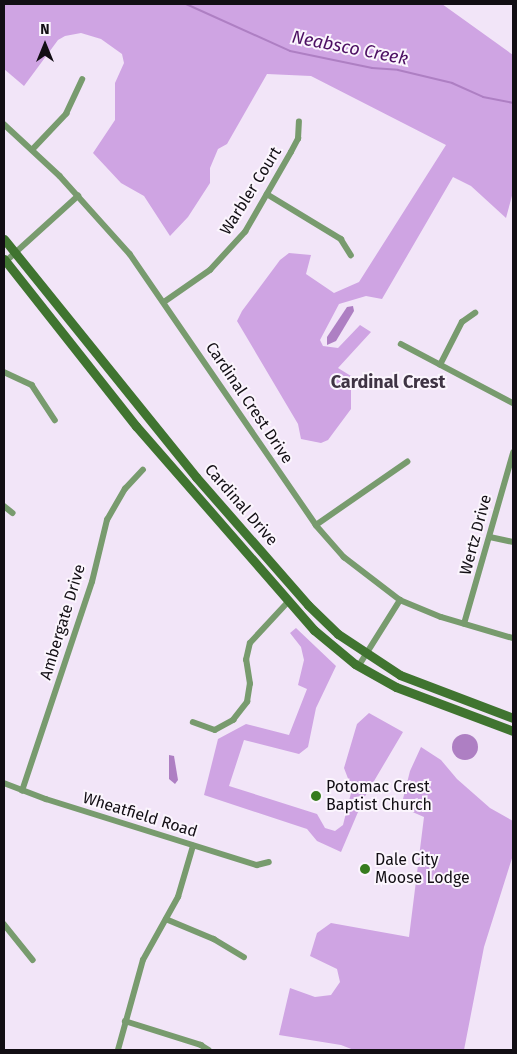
<!DOCTYPE html>
<style>
body{margin:0}
#map{position:relative;width:517px;height:1054px;overflow:hidden;background:#f2e5f8;font-family:"Fira Sans",sans-serif}
div>[style]{position:absolute}
.green>*{inset:0;background:#cfa4e3}
.water>*{inset:0;background:#ae7fc3}
.round{border-radius:50%}
.stream>*{height:2px;margin:-1px;padding:0 1px;transform-origin:1px;border-radius:1px;background:#ae7fc3}
.minor>*{height:5.5px;margin:-2.75px;padding:0 2.75px;transform-origin:2.75px;border-radius:2.75px;background:#789b6e}
.secondary>*{height:9px;margin:-4.5px;padding:0 4.5px;transform-origin:4.5px;border-radius:4.5px;background:#407430}
.dots>*{width:14px;height:14px;translate:-50% -50%;box-sizing:border-box;border:2px solid #fbf5fd;border-radius:50%}
span{translate:-50% -50%;white-space:nowrap;text-align:center;line-height:1.15;-webkit-text-stroke:4px #fbf5fd;paint-order:stroke}
.street-label{font-size:16px;color:#120e14}
.poi-label{font-size:16px;color:#120e14}
.left{translate:0 -50%;text-align:left}
.water-label{font-size:18px;color:#4d1063;font-style:italic}
.neighbourhood-label{font-size:18px;color:#3f3444;font-weight:700}
.frame{position:absolute;inset:0;border:5px solid #120e14;pointer-events:none}
.north{position:absolute;left:20px;top:20px;width:50px;height:50px;-webkit-text-stroke:4px #fbf5fd;paint-order:stroke;rotate:0deg;font-size:14px;font-weight:700;line-height:20px;text-align:center;color:#120e14}
.north::after{content:'';display:block;margin:auto;width:18px;height:22px;background:#120e14;clip-path:polygon(50% 0,100% 100%,50% 72%,0 100%)}
</style>
<div id="map">
<div class="green">
<div style="clip-path:polygon(4px 4px,442px 4px,513px 55px,513px 192px,506px 218px,471px 186px,453px 177px,382px 299px,366px 296px,339px 304px,320px 340px,323px 346px,338px 348px,360px 325px,371px 332px,338px 368px,351px 376px,351px 409px,328px 440px,321px 443px,301px 439px,298px 424px,237px 321px,242px 311px,280px 260px,289px 253px,311px 255px,306px 274px,334px 293px,359px 282px,446px 145px,311px 76px,267px 74px,227px 144px,218px 149px,210px 168px,210px 183px,188px 217px,170px 236px,144px 196px,121px 183px,93px 153px,115px 120px,115px 83px,124px 63px,122px 54px,101px 39px,81px 33px,65px 36px,58px 40px,24px 86px,4px 69px)"></div>
<div style="clip-path:polygon(296px 628px,336px 666px,316px 708px,308px 747px,299px 754px,244px 740px,229px 786px,317px 814px,325px 828px,335px 831px,343px 825px,352px 789px,344px 768px,357px 724px,369px 713px,403px 732px,364px 798px,341px 852px,317px 841px,307px 829px,204px 795px,218px 739px,246px 724px,289px 735px,307px 689px,298px 685px,304px 660px,301px 647px,290px 633px)"></div>
<div style="clip-path:polygon(421px 747px,441px 760px,457px 779px,490px 808px,513px 821px,513px 855px,484px 947px,464px 1050px,354px 1050px,341px 1045px,279px 1035px,290px 988px,315px 997px,331px 995px,340px 982px,337px 969px,310px 956px,317px 933px,331px 923px,409px 937px,424px 817px,401px 807px,410px 771px)"></div>
</div>
<div class="water">
<div style="clip-path:polygon(353px 306px,354px 311px,336px 341px,327px 345px,327px 337px,347px 307px)"></div>
<div class="round" style="left:452px;top:734px;width:26px;height:26px"></div>
<div style="clip-path:polygon(169px 755px,174px 756px,178px 780px,175px 784px,169px 779px)"></div>
</div>
<div class="stream">
<div style="left:186px;top:4px;width:114px;rotate:24.3deg"></div>
<div style="left:290px;top:51px;width:84px;rotate:11.7deg"></div>
<div style="left:372px;top:68px;width:26px;rotate:4deg"></div>
<div style="left:398px;top:70px;width:56px;rotate:13.5deg"></div>
<div style="left:452px;top:83px;width:34px;rotate:24deg"></div>
<div style="left:483px;top:97px;width:31px;rotate:11deg"></div>
</div>
<div class="minor">
<div style="left:4px;top:124px;width:76px;rotate:42.9deg"></div>
<div style="left:60px;top:176px;width:105px;rotate:48.1deg"></div>
<div style="left:130px;top:254px;width:329px;rotate:55.5deg"></div>
<div style="left:316px;top:525px;width:43px;rotate:48.8deg"></div>
<div style="left:344px;top:557px;width:71px;rotate:37.5deg"></div>
<div style="left:400px;top:600px;width:44px;rotate:22.5deg"></div>
<div style="left:441px;top:617px;width:75px;rotate:16.3deg"></div>
<div style="left:32px;top:150px;width:50px;rotate:-46.6deg"></div>
<div style="left:66px;top:114px;width:38px;rotate:-65deg"></div>
<div style="left:267px;top:194px;width:87px;rotate:31.3deg"></div>
<div style="left:341px;top:239px;width:19px;rotate:58deg"></div>
<div style="left:4px;top:263px;width:100px;rotate:-42.2deg"></div>
<div style="left:164px;top:302px;width:56px;rotate:-34.8deg"></div>
<div style="left:210px;top:270px;width:52px;rotate:-47.4deg"></div>
<div style="left:245px;top:232px;width:92px;rotate:-60.1deg"></div>
<div style="left:291px;top:152px;width:15px;rotate:-62deg"></div>
<div style="left:298px;top:139px;width:17px;rotate:-87deg"></div>
<div style="left:401px;top:344px;width:127px;rotate:27.8deg"></div>
<div style="left:440px;top:365px;width:48px;rotate:-62.9deg"></div>
<div style="left:462px;top:322px;width:16px;rotate:-35deg"></div>
<div style="left:4px;top:372px;width:31px;rotate:25deg"></div>
<div style="left:32px;top:385px;width:42px;rotate:56.7deg"></div>
<div style="left:4px;top:506px;width:11px;rotate:38deg"></div>
<div style="left:316px;top:525px;width:111px;rotate:-34.7deg"></div>
<div style="left:490px;top:537px;width:24px;rotate:12deg"></div>
<div style="left:464px;top:624px;width:178px;rotate:-74deg"></div>
<div style="left:358px;top:667px;width:79px;rotate:-57.9deg"></div>
<div style="left:193px;top:722px;width:23px;rotate:20deg"></div>
<div style="left:215px;top:730px;width:21px;rotate:-29deg"></div>
<div style="left:233px;top:720px;width:23px;rotate:-52deg"></div>
<div style="left:247px;top:702px;width:18px;rotate:-81deg"></div>
<div style="left:250px;top:684px;width:24px;rotate:-99deg"></div>
<div style="left:246px;top:660px;width:17px;rotate:-77deg"></div>
<div style="left:250px;top:643px;width:56px;rotate:-47.2deg"></div>
<div style="left:4px;top:783px;width:45px;rotate:20.9deg"></div>
<div style="left:46px;top:799px;width:221px;rotate:17.4deg"></div>
<div style="left:257px;top:865px;width:12px;rotate:-14deg"></div>
<div style="left:22px;top:791px;width:220px;rotate:-71.5deg"></div>
<div style="left:92px;top:582px;width:64px;rotate:-76.4deg"></div>
<div style="left:107px;top:520px;width:36px;rotate:-60deg"></div>
<div style="left:125px;top:489px;width:26px;rotate:-47deg"></div>
<div style="left:166px;top:919px;width:52px;rotate:22.6deg"></div>
<div style="left:214px;top:939px;width:35px;rotate:31deg"></div>
<div style="left:4px;top:924px;width:46px;rotate:51.1deg"></div>
<div style="left:125px;top:1021px;width:80px;rotate:17.5deg"></div>
<div style="left:201px;top:1045px;width:9px;rotate:32deg"></div>
<div style="left:118px;top:1050px;width:93px;rotate:-74.5deg"></div>
<div style="left:143px;top:960px;width:72px;rotate:-60.9deg"></div>
<div style="left:178px;top:897px;width:53px;rotate:-73.6deg"></div>
</div>
<div class="secondary">
<div style="left:4px;top:239px;width:306px;rotate:51.1deg"></div>
<div style="left:196px;top:477px;width:170px;rotate:48.8deg"></div>
<div style="left:308px;top:605px;width:42px;rotate:44deg"></div>
<div style="left:338px;top:634px;width:74px;rotate:33.5deg"></div>
<div style="left:400px;top:675px;width:121px;rotate:20.8deg"></div>
<div style="left:4px;top:259px;width:213px;rotate:51.7deg"></div>
<div style="left:136px;top:426px;width:271px;rotate:48.9deg"></div>
<div style="left:314px;top:630px;width:53px;rotate:39.7deg"></div>
<div style="left:355px;top:664px;width:47px;rotate:29.3deg"></div>
<div style="left:396px;top:687px;width:125px;rotate:20.6deg"></div>
</div>
<div class="dots">
<div style="left:316px;top:796px;background:#367b1e"></div>
<div style="left:365px;top:869px;background:#367b1e"></div>
</div>
<div class="street-label">
<span style="left:251px;top:191px;rotate:-58deg">Warbler Court</span>
<span style="left:249px;top:403px;rotate:56deg">Cardinal Crest Drive</span>
<span style="left:241px;top:505px;rotate:49deg">Cardinal Drive</span>
<span style="left:476px;top:535px;rotate:-75deg">Wertz Drive</span>
<span style="left:63px;top:622px;rotate:-73deg">Ambergate Drive</span>
<span style="left:140px;top:815px;rotate:17deg">Wheatfield Road</span>
</div>
<div class="poi-label">
<span class="left" style="left:326px;top:796px">Potomac Crest<br>Baptist Church</span>
<span class="left" style="left:375px;top:869px">Dale City<br>Moose Lodge</span>
</div>
<div class="water-label">
<span style="left:350px;top:48px;rotate:11deg">Neabsco Creek</span>
</div>
<div class="neighbourhood-label">
<span style="left:388px;top:382px">Cardinal Crest</span>
</div>
<div class="frame"></div>
<div class="north">N</div>
</div>
